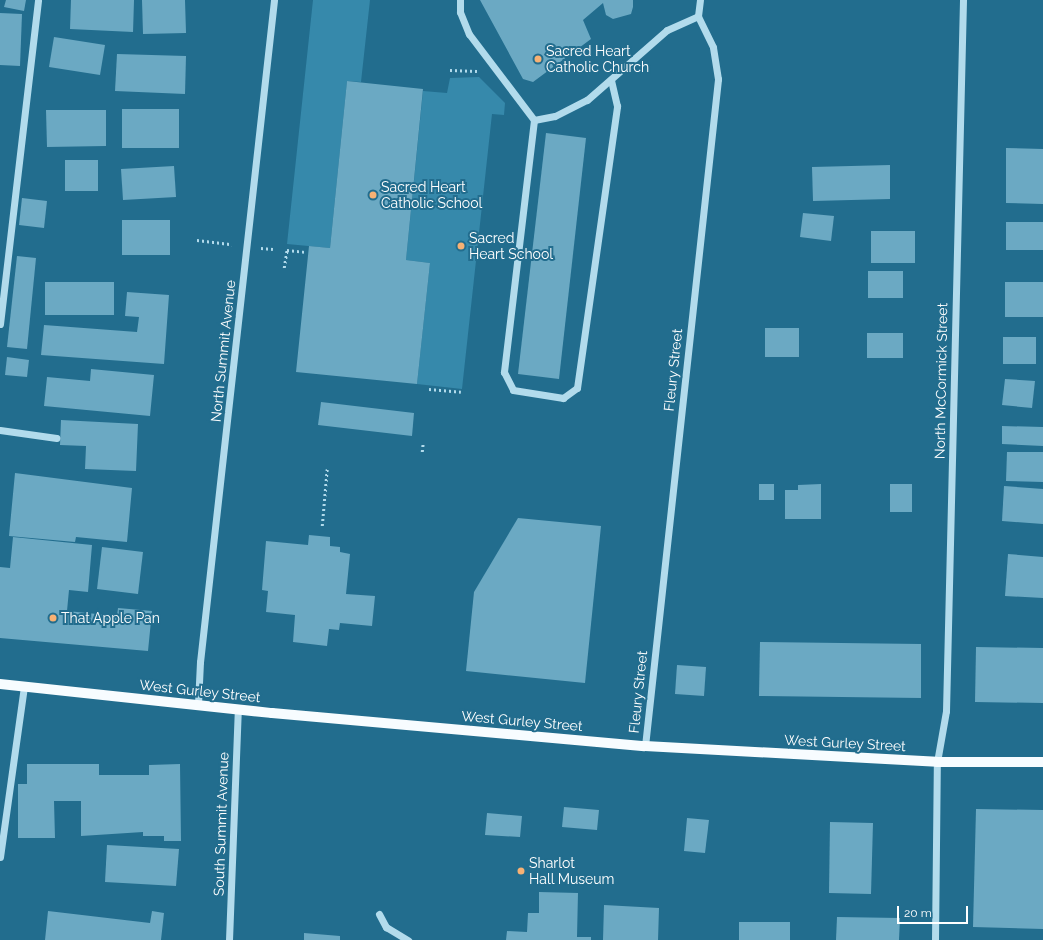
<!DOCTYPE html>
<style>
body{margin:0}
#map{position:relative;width:1043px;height:940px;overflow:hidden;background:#226d8e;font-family:Raleway,sans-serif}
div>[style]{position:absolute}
.green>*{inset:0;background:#3689ab}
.building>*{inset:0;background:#6ba9c3}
.path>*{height:2.5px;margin-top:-1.25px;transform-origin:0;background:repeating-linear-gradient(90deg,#b2dbec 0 2px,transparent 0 5px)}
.minor>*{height:7px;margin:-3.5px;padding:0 3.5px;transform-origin:3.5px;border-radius:3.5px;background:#b2dbec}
.major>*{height:10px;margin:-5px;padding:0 5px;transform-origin:5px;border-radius:5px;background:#f7fcff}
.dots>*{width:11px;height:11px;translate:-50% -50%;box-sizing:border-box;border:2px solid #226d8e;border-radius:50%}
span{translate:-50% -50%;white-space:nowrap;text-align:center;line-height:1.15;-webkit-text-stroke:4px #226d8e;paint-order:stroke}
.poi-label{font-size:14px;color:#fff}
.left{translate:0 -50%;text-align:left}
.street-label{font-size:14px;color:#fff}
.scale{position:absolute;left:897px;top:906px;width:71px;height:18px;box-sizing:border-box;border:2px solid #fff;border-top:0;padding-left:5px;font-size:12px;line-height:14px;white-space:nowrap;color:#fff;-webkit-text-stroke:3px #226d8e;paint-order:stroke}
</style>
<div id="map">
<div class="green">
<div style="clip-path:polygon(313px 0,370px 0,361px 82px,347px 81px,330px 248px,287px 244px)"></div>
<div style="clip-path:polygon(479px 77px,505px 103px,504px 115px,492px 114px,462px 389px,417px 384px,430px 263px,406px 260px,423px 91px,447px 93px,450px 78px)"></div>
</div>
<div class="building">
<div style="clip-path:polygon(6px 0,26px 0,24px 11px,4px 7px)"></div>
<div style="clip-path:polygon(71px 0,134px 0,133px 32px,70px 29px)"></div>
<div style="clip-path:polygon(142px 0,185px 0,186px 33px,143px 34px)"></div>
<div style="clip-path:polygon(480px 0,633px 0,633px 7px,631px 14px,613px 19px,606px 15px,603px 3px,583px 20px,591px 39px,533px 82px,523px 79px)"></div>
<div style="clip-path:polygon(0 13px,22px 14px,20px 66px,0 65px)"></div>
<div style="clip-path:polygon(54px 37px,105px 45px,100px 75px,49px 67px)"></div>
<div style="clip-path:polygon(117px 54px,186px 56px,185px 94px,115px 91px)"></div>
<div style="clip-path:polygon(347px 81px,423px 89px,406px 260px,430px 263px,417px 384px,296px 372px,309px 246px,330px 248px)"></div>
<div style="clip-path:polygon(122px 109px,179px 109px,179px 148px,122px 148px)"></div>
<div style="clip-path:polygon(46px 110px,106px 110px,106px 146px,47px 147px)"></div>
<div style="clip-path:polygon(546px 133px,586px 138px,559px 379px,518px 374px)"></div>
<div style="clip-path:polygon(1006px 148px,1043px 149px,1043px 204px,1006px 203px)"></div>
<div style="clip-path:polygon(65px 160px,98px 160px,98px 191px,65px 191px)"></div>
<div style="clip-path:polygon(890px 165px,890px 199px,813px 201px,812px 167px)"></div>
<div style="clip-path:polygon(174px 166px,176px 197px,123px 200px,121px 169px)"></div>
<div style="clip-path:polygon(22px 198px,47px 201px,44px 228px,19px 225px)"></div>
<div style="clip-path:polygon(803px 213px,834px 216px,831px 241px,800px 237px)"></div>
<div style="clip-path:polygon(122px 220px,170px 220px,170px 255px,122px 255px)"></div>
<div style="clip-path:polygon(1006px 222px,1043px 222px,1043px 250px,1006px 250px)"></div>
<div style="clip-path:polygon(871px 231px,915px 231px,915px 263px,871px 263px)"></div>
<div style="clip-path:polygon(17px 256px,36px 258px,27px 349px,7px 347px)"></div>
<div style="clip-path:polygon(868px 271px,903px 271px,903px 298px,868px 298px)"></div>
<div style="clip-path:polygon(45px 282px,114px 282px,114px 315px,45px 315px)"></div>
<div style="clip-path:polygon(1005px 282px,1043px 282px,1043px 317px,1005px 317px)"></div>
<div style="clip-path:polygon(127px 292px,169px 295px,164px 364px,41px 355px,44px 325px,137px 332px,139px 317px,125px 316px)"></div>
<div style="clip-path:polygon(765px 328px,799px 328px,799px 357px,765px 357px)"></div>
<div style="clip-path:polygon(867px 333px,903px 333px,903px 358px,867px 358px)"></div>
<div style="clip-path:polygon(1003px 337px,1036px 337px,1036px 364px,1003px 364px)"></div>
<div style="clip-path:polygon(7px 357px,29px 360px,27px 377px,5px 375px)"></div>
<div style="clip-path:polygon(91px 369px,154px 375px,150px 416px,44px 406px,47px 377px,90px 381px)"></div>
<div style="clip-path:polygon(1005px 379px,1035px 381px,1032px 408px,1002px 405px)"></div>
<div style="clip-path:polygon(321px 402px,414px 413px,412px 436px,318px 425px)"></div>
<div style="clip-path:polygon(61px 420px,138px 424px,136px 471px,85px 469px,86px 446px,60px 445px)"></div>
<div style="clip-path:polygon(1002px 426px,1043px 427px,1043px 446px,1002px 444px)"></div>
<div style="clip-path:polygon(1007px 452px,1043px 452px,1043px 482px,1006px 481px)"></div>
<div style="clip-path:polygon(15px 473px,132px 488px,127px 542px,76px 537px,75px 542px,9px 536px)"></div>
<div style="clip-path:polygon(759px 484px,774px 484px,774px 500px,759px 500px)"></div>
<div style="clip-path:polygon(821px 484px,821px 519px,785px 519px,785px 490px,798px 490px,798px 485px)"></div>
<div style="clip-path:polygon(890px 484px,912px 484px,912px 512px,890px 512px)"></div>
<div style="clip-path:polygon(1004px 486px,1043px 489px,1043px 524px,1002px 521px)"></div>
<div style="clip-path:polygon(518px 518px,601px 526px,585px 683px,466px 671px,474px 592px)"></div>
<div style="clip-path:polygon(309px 535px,330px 537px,330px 546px,340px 547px,340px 552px,350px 554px,346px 594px,375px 596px,372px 626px,340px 623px,339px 630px,329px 629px,327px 646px,293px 642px,295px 615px,266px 612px,268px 591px,262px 590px,266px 541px,308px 545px)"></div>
<div style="clip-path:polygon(13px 537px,92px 545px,88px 592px,69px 590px,67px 611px,117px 616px,118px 608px,152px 611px,148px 651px,0 638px,0 567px,10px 568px)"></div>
<div style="clip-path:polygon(102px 547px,143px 552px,138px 594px,97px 589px)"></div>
<div style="clip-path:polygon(1008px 554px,1043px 557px,1043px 598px,1005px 596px)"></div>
<div style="clip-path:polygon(760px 642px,921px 644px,921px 698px,759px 696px)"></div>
<div style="clip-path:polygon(976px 647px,1043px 648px,1043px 703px,975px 702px)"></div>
<div style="clip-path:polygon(677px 665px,706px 667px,704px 696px,675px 694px)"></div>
<div style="clip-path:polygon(27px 764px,99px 764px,99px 775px,149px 775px,149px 765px,180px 764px,181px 841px,164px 841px,164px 836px,143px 836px,143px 832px,81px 836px,81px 801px,54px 801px,55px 838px,18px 838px,18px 784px,27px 784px)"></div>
<div style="clip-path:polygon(564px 807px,599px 810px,597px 830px,562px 827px)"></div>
<div style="clip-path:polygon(976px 809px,1043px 810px,1043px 929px,973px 927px)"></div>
<div style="clip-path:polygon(487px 813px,522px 816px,520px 837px,485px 835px)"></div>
<div style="clip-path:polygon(687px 818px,709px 820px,705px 853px,684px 851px)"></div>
<div style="clip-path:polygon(830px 822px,873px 823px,871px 894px,829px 893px)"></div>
<div style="clip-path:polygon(107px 845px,179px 849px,176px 886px,105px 882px)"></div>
<div style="clip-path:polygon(539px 892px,578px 893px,577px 937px,591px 937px,591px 940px,506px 940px,507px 931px,527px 932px,528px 913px,539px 913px)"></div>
<div style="clip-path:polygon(604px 905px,659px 908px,658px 940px,603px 940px)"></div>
<div style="clip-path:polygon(48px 911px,150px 923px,152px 911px,164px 913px,161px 940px,45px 940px)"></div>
<div style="clip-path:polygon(837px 917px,900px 918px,899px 940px,836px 940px)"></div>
<div style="clip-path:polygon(739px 922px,790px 922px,790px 940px,739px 940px)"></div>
<div style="clip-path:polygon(304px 933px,340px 936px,340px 940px,304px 940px)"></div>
</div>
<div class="path">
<div style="left:450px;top:70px;width:27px;rotate:2deg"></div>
<div style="left:197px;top:240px;width:35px;rotate:7deg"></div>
<div style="left:261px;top:248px;width:12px;rotate:5deg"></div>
<div style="left:284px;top:268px;width:18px;rotate:-81deg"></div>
<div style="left:287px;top:250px;width:18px;rotate:6deg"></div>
<div style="left:429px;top:389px;width:32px;rotate:5deg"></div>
<div style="left:422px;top:452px;width:10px;rotate:-84deg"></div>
<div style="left:322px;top:526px;width:57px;rotate:-85deg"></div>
</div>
<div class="minor">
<div style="left:460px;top:0;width:12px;rotate:90deg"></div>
<div style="left:460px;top:12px;width:24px;rotate:68deg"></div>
<div style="left:469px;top:34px;width:108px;rotate:52.9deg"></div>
<div style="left:534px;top:120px;width:254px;rotate:96.8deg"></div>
<div style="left:504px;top:372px;width:20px;rotate:63deg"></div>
<div style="left:513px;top:390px;width:51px;rotate:9.1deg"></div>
<div style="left:563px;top:398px;width:17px;rotate:-36deg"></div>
<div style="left:577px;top:388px;width:285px;rotate:-81.9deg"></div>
<div style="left:617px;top:106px;width:26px;rotate:-103deg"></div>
<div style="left:534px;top:120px;width:21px;rotate:-11deg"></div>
<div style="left:555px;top:116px;width:36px;rotate:-27deg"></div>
<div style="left:587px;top:100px;width:106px;rotate:-41.2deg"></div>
<div style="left:667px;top:30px;width:34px;rotate:-24deg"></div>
<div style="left:0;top:324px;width:326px;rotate:-83.3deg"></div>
<div style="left:0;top:430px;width:57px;rotate:8.1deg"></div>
<div style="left:198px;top:704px;width:42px;rotate:-87.3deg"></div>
<div style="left:200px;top:662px;width:666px;rotate:-83.62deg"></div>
<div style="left:645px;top:746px;width:671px;rotate:-83.75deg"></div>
<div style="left:718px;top:79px;width:32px;rotate:-99deg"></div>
<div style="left:713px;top:47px;width:34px;rotate:-116deg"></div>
<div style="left:698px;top:16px;width:16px;rotate:-83deg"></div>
<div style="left:0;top:857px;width:172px;rotate:-82deg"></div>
<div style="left:379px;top:914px;width:15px;rotate:62deg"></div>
<div style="left:386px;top:927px;width:26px;rotate:31deg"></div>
<div style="left:229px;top:940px;width:231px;rotate:-87.8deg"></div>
<div style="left:935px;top:940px;width:178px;rotate:-89.4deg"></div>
<div style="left:937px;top:762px;width:52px;rotate:-80deg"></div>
<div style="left:946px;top:711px;width:711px;rotate:-88.63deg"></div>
</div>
<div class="major">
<div style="left:0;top:684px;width:274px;rotate:6.1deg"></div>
<div style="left:272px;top:713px;width:374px;rotate:5.1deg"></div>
<div style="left:645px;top:746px;width:292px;rotate:3.1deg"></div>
<div style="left:937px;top:762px;width:106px"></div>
</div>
<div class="dots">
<div style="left:538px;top:59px;background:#f7b174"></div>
<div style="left:373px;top:195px;background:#f7b174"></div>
<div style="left:461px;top:246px;background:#f7b174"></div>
<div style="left:53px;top:618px;background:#f7b174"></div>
<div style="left:521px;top:871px;background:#f7b174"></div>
</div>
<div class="poi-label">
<span class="left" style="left:546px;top:59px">Sacred Heart<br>Catholic Church</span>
<span class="left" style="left:381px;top:195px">Sacred Heart<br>Catholic School</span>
<span class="left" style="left:469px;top:246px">Sacred<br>Heart School</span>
<span class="left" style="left:61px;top:618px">That Apple Pan</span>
<span class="left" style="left:529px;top:871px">Sharlot<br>Hall Museum</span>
</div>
<div class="street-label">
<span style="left:223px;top:351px;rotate:-84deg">North Summit Avenue</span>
<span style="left:673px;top:370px;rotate:-84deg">Fleury Street</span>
<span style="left:941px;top:381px;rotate:-89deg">North McCormick Street</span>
<span style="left:200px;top:691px;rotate:6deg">West Gurley Street</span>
<span style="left:638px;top:692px;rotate:-84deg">Fleury Street</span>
<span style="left:522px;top:721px;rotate:5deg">West Gurley Street</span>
<span style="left:845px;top:743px;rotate:3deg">West Gurley Street</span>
<span style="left:221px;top:824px;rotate:-88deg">South Summit Avenue</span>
</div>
<div class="scale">20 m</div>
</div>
